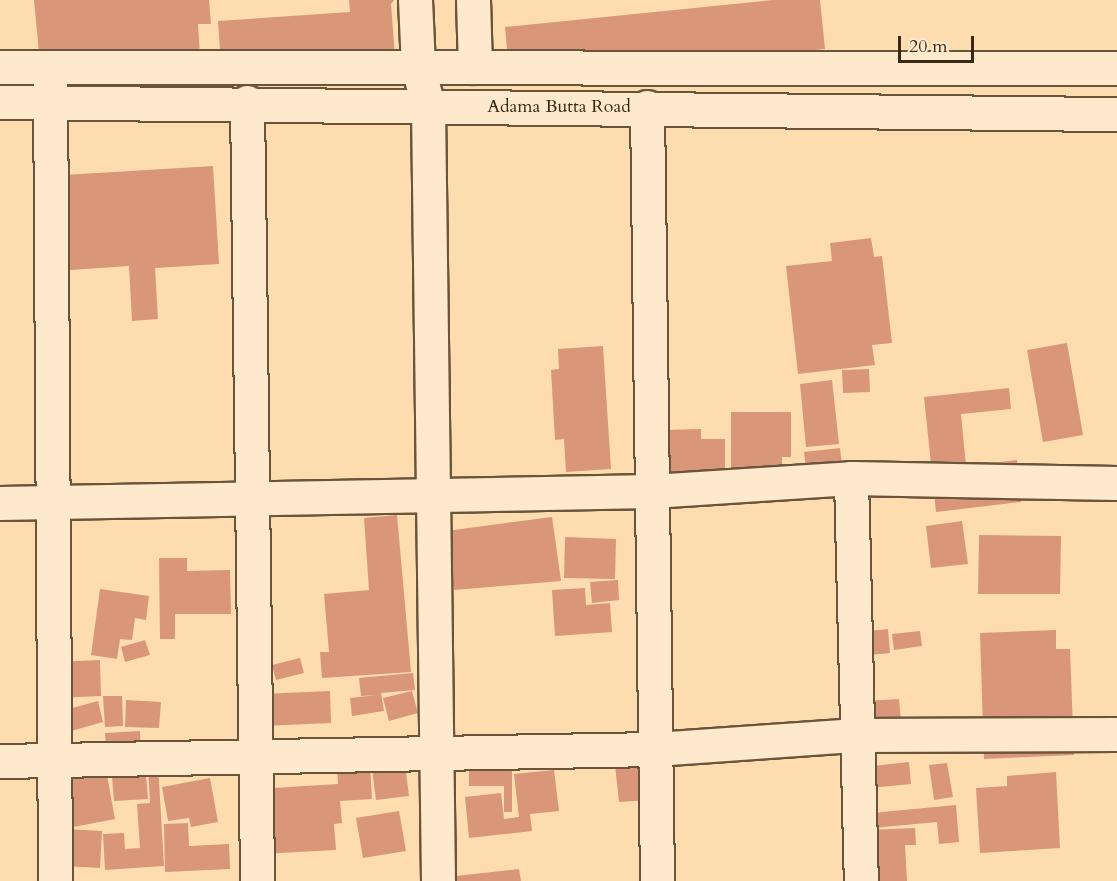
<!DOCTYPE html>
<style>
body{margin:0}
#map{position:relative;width:1117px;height:881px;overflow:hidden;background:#fdddb0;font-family:Cardo,serif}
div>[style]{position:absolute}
.building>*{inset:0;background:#da9678}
.roads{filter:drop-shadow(2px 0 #6a553b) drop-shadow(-2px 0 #6a553b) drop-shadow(0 2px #6a553b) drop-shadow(0 -2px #6a553b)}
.minor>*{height:33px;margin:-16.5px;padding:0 16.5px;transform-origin:16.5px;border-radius:16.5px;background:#fee9cc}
span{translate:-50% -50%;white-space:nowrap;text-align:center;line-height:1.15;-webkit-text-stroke:5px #fee9cc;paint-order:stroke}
.street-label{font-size:18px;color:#392814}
.scale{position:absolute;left:898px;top:36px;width:76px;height:27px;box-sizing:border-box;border:3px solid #392814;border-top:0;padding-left:8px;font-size:18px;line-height:21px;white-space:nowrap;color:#392814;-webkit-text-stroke:4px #fee9cc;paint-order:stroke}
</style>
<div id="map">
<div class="building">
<div style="clip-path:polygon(34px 0,209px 0,211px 24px,198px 24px,201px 72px,41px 74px)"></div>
<div style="clip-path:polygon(349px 0,394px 0,391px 4px,395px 56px,221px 65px,218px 21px,350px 12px)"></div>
<div style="clip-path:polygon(773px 0,820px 0,825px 49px,510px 81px,505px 27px)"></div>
<div style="clip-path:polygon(213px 166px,219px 264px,155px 268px,158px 319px,132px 321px,129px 266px,70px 270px,64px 175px)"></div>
<div style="clip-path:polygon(871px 238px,874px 257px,882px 256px,892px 343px,872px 345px,875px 365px,798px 374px,786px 266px,832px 261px,830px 243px)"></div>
<div style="clip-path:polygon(1067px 343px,1083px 435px,1043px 442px,1027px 350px)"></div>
<div style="clip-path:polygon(603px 346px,611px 469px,566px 472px,564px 439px,555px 440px,551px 370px,559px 369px,558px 349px)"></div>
<div style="clip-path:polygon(869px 369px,870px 392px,843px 393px,842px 370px)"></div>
<div style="clip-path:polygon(832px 380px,839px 444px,806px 447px,800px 384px)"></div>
<div style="clip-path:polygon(1009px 388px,1011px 409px,961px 414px,966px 466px,1017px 460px,1021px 502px,936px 512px,924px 397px)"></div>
<div style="clip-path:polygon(731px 412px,791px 412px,791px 457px,782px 457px,782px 475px,731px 476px)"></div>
<div style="clip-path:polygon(701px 429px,701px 439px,725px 439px,725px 471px,661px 472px,660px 430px)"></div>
<div style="clip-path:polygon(840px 448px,843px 475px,807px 479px,804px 452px)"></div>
<div style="clip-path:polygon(397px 515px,411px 672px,322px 678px,320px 652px,329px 652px,324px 594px,369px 590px,364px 518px)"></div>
<div style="clip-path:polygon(552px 517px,561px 581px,454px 590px,446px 531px)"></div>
<div style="clip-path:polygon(962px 521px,968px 564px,931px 568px,926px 526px)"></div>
<div style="clip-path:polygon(979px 535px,1061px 536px,1060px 594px,978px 594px)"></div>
<div style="clip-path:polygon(565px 537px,616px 539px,615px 579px,564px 578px)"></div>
<div style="clip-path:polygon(159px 558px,187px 558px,187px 571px,230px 570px,231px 614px,175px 614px,175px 639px,160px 639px)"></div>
<div style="clip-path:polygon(618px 580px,619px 600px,592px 603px,590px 582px)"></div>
<div style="clip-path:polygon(585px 588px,586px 605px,610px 603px,612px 632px,555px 636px,552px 590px)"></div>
<div style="clip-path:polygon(100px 589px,149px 596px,146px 620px,135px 618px,132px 640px,120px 639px,117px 659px,91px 655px)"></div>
<div style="clip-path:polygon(888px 629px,890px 653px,860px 656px,864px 701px,899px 699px,901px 722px,848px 727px,840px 634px)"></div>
<div style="clip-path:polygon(1056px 630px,1056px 649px,1070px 649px,1074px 755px,984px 759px,980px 633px)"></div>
<div style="clip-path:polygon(920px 631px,922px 646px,894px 650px,892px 634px)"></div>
<div style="clip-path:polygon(145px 640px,150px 655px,125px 662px,121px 647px)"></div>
<div style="clip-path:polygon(300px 658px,304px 673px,276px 680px,272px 665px)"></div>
<div style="clip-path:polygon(100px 660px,101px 696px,57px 698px,55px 662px)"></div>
<div style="clip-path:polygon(413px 673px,415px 690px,381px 693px,384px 711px,352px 716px,350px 698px,378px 695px,361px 696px,359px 678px)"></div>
<div style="clip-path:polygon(330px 691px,331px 723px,263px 726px,262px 694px)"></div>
<div style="clip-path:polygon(412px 691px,418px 713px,389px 721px,383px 698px)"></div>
<div style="clip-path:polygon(103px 696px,122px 696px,123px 726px,105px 727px)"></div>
<div style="clip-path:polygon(126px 700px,161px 702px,159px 728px,125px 727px)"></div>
<div style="clip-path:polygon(98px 701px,103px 722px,71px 731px,65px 710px)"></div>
<div style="clip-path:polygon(140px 731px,141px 757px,107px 759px,105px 733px)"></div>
<div style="clip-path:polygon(104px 759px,115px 819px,63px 829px,51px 769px)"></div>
<div style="clip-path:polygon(646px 762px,650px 800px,619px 802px,615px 765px)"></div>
<div style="clip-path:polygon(909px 762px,911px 784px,870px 788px,872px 813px,956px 805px,959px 842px,939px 844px,937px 822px,852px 830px,846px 769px)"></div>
<div style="clip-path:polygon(145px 763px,148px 799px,114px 801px,111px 765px)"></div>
<div style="clip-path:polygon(947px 763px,953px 797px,934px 800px,929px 765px)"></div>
<div style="clip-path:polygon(158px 764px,164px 866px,105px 870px,103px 834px,124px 833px,125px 849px,140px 848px,137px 804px,150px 803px,148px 765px)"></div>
<div style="clip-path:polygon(370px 765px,372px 799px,340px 801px,342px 823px,334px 824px,336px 850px,261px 854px,257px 789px,338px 784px,337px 767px)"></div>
<div style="clip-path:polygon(405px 765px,409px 796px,376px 800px,372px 769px)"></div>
<div style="clip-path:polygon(469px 770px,512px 771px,512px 812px,504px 812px,504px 786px,469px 786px)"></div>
<div style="clip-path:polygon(554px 770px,559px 811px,530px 814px,532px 831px,469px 838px,465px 797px,501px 793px,504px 819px,519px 817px,514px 774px)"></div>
<div style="clip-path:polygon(1056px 772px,1060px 848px,980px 853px,976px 788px,1007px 786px,1007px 776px)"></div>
<div style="clip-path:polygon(210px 778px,218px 822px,191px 827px,189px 818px,168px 821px,162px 787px)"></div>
<div style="clip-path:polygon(399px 811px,406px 851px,363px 858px,356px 818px)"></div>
<div style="clip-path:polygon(188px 823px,189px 846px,229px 844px,230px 869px,165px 872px,164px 824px)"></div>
<div style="clip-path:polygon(915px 828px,916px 845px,905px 845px,907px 881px,853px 881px,869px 830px)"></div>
<div style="clip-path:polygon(66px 829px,102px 831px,100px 868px,64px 866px)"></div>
<div style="clip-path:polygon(519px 869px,521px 881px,457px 881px,456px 876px)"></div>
</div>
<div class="roads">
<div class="minor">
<div style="left:415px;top:0;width:67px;rotate:87.4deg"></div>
<div style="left:418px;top:67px;width:40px;rotate:75.6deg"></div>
<div style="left:428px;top:106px;width:775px;rotate:89.26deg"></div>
<div style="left:473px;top:0;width:67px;rotate:88.3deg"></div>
<div style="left:0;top:67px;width:1117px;rotate:0.05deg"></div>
<div style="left:50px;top:79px;width:802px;rotate:89.64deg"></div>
<div style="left:0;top:102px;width:1117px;rotate:0.62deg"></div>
<div style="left:247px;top:102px;width:779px;rotate:89.26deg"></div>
<div style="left:647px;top:107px;width:774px;rotate:89.26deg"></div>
<div style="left:851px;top:478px;width:403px;rotate:88.6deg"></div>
<div style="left:0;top:503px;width:652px;rotate:-1.05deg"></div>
<div style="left:652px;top:491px;width:199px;rotate:-3.7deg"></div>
<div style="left:851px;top:478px;width:266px;rotate:1.1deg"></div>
<div style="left:0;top:761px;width:655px;rotate:-1.05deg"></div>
<div style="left:655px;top:749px;width:202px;rotate:-4deg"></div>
<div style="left:857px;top:735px;width:260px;rotate:-0.2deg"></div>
</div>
</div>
<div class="street-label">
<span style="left:559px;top:107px">Adama Butta Road</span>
</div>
<div class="scale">20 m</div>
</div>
